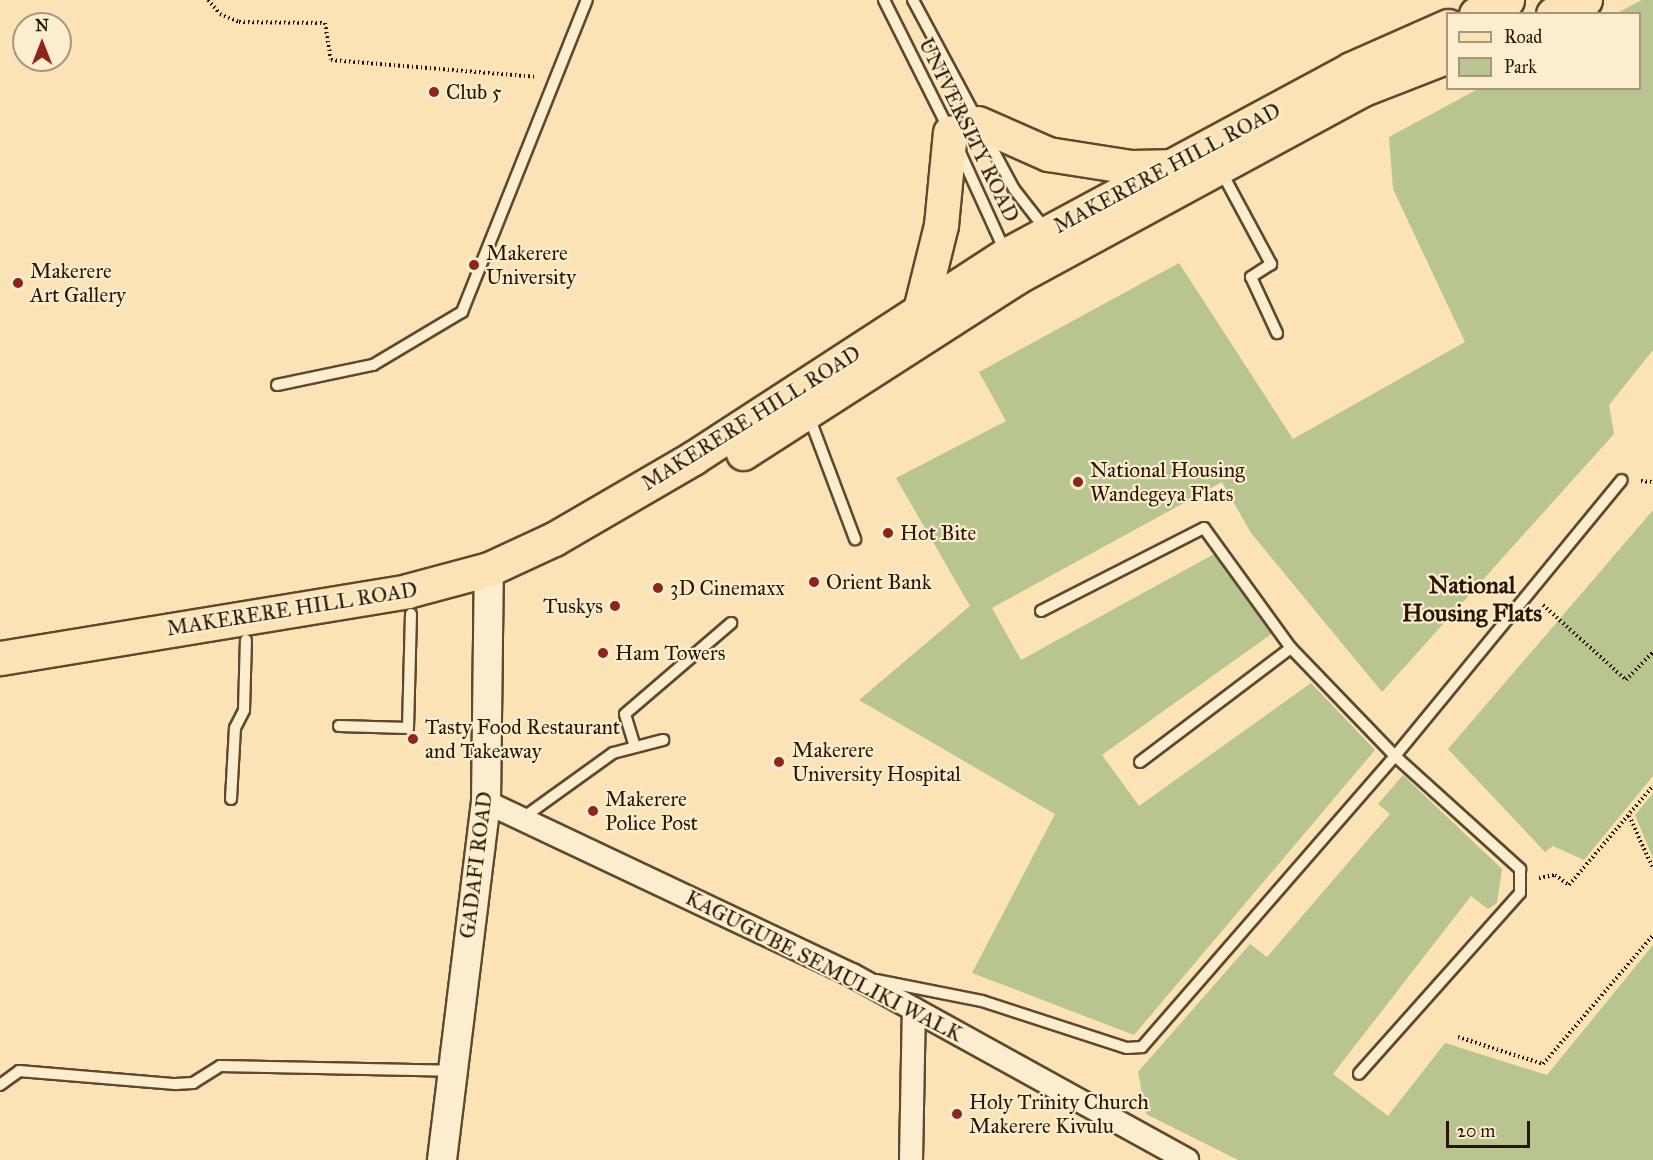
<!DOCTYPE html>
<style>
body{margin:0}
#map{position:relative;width:1653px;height:1160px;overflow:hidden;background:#fbe3b5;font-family:"IM FELL Great Primer",serif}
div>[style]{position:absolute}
.green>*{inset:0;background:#b9c591}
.path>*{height:4px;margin-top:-2px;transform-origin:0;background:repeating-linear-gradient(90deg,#2b1400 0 1.5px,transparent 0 4.5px)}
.roads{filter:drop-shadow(2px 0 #5f482d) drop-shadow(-2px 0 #5f482d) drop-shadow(0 2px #5f482d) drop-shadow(0 -2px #5f482d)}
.service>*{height:10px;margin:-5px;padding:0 5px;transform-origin:5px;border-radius:5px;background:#fcedcf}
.minor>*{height:22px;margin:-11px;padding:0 11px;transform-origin:11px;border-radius:11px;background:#fcedcf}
.tertiary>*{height:28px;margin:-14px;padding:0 14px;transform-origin:14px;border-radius:14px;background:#fcedcf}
.primary>*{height:33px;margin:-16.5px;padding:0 16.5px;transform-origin:16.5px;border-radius:16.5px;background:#fbe3b5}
.dots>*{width:16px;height:16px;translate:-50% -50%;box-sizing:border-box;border:3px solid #fcedcf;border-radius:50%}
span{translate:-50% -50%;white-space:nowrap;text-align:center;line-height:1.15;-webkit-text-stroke:4.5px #fcedcf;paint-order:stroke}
.poi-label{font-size:21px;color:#2b1400}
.left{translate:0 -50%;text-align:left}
.right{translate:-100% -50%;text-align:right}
.street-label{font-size:21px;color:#2b1400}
.quarter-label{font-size:24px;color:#2b1400;font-weight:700}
.legend{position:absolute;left:1446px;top:12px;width:195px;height:78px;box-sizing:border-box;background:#fcedcf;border:2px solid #a8967c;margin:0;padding:8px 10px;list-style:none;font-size:18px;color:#2b1400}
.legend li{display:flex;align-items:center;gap:12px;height:30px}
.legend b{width:30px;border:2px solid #a8967c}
.north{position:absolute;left:12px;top:12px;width:60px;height:60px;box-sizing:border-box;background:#fcedcf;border:2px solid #a8967c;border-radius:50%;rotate:0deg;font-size:16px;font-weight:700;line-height:24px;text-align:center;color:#2b1400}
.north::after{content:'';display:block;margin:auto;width:21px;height:27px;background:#8f2418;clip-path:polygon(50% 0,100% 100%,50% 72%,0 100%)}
.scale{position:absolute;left:1446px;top:1121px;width:84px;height:27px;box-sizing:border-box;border:3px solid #2b1400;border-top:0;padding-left:8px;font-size:18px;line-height:21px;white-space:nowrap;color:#2b1400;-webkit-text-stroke:4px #fcedcf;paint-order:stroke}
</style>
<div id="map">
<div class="green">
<div style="clip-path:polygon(1642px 0,1653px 0,1653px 350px,1609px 405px,1614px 434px,1382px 692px,1251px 533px,1222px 482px,992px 608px,1021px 660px,1216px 553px,1274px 632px,1102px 755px,1139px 806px,1311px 683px,1375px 750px,1134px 1035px,972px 973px,1055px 814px,859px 700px,970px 606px,896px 478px,1006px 421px,979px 372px,1179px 263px,1293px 439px,1465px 342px,1393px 189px,1389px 137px,1478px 89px,1640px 88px,1640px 14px,1617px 13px)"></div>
<div style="clip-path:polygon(1653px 510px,1653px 776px,1584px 860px,1553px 846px,1545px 852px,1448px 749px)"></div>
<div style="clip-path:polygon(1403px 775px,1502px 869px,1497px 903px,1488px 909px,1471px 896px,1333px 1074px,1388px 1116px,1445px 1043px,1547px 1075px,1653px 945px,1653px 1160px,1238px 1160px,1146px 1114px,1138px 1072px,1250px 944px,1267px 957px,1390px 814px,1378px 804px)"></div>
<div style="clip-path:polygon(1653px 793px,1653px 858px,1635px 815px)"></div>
</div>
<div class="path">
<div style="left:208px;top:0;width:18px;rotate:49deg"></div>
<div style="left:220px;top:14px;width:21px;rotate:23deg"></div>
<div style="left:239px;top:22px;width:86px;rotate:0.7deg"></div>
<div style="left:325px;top:23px;width:37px;rotate:81deg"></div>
<div style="left:331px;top:60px;width:206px;rotate:4.7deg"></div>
<div style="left:1641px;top:481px;width:12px;rotate:5deg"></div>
<div style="left:1543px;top:605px;width:112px;rotate:42.1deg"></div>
<div style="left:1626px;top:680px;width:39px;rotate:-46deg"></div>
<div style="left:1629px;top:816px;width:57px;rotate:65.2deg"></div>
<div style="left:1539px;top:878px;width:16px;rotate:-11deg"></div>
<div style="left:1555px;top:875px;width:17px;rotate:36deg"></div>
<div style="left:1569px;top:885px;width:130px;rotate:-49.7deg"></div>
<div style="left:1458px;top:1037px;width:89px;rotate:17.6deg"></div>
<div style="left:1543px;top:1064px;width:170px;rotate:-49.5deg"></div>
</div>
<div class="roads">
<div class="service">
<div style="left:884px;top:0;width:143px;rotate:63.4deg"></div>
<div style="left:913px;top:0;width:137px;rotate:61.8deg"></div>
<div style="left:985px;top:135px;width:61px;rotate:61.8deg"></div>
<div style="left:1014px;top:189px;width:52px;rotate:52deg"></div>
<div style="left:958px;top:148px;width:113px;rotate:65.5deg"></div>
<div style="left:1221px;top:171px;width:106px;rotate:61.7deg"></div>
<div style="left:1271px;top:264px;width:24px;rotate:147deg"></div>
<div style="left:1251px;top:277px;width:62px;rotate:65.1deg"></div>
<div style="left:277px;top:385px;width:98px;rotate:-11.8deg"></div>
<div style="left:373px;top:365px;width:104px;rotate:-30.8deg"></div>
<div style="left:462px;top:312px;width:336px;rotate:-68.2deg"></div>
<div style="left:808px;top:414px;width:134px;rotate:69.4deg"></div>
<div style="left:1041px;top:611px;width:183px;rotate:-27deg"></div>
<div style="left:1204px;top:528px;width:148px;rotate:54.1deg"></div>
<div style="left:1291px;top:648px;width:150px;rotate:46.1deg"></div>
<div style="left:1395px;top:756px;width:169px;rotate:42.1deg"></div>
<div style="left:1520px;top:869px;width:24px;rotate:90deg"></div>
<div style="left:1520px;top:893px;width:242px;rotate:131.7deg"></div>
<div style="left:339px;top:726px;width:69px;rotate:1.7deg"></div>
<div style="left:408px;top:728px;width:114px;rotate:-88.5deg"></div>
<div style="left:635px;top:747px;width:34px;rotate:-107deg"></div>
<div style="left:625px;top:714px;width:140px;rotate:-40.6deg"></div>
<div style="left:1140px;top:762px;width:189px;rotate:-37.1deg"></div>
<div style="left:231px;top:799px;width:71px;rotate:-86.8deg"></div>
<div style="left:235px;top:728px;width:20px;rotate:-63deg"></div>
<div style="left:244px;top:710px;width:70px;rotate:-88.4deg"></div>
<div style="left:524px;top:817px;width:110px;rotate:-35.7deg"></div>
<div style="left:613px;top:753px;width:52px;rotate:-14.6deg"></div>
<div style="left:876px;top:980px;width:108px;rotate:11.2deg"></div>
<div style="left:982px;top:1001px;width:152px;rotate:18deg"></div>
<div style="left:1127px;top:1048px;width:15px;rotate:-4deg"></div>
<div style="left:1142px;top:1047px;width:386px;rotate:-49deg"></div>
<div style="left:1395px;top:756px;width:357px;rotate:-50.6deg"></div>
<div style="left:0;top:1085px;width:24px;rotate:-36deg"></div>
<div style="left:19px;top:1071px;width:157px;rotate:4.8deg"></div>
<div style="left:175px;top:1084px;width:18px;rotate:-3deg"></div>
<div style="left:193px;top:1083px;width:32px;rotate:-32deg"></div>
<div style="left:220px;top:1066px;width:231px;rotate:1.2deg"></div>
</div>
<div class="minor">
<div style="left:486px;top:802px;width:405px;rotate:25.3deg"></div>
<div style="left:852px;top:975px;width:383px;rotate:28.9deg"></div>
<div style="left:911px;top:1160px;width:151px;rotate:-88.9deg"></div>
</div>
<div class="tertiary">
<div style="left:442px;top:1160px;width:361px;rotate:-83deg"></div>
<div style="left:486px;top:802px;width:233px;rotate:-89.3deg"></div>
</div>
<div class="primary">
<div style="left:1476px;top:14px;width:34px;rotate:-24deg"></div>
<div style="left:1553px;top:14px;width:35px;rotate:-24deg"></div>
<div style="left:978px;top:123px;width:77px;rotate:23.9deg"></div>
<div style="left:1048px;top:154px;width:84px;rotate:8.9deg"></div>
<div style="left:1131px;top:167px;width:39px;rotate:-1deg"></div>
<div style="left:920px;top:310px;width:88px;rotate:-76.1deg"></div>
<div style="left:941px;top:225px;width:93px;rotate:-84.5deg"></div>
<div style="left:743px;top:453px;width:326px;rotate:-32.7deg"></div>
<div style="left:1017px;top:277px;width:392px;rotate:-28.5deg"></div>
<div style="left:1361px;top:90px;width:93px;rotate:-21.3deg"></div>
<div style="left:0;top:658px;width:412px;rotate:-9.3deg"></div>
<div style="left:407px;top:591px;width:85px;rotate:-15deg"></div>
<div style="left:489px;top:569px;width:72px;rotate:-24.8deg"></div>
<div style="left:554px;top:539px;width:161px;rotate:-30.2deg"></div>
<div style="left:693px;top:458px;width:373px;rotate:-33deg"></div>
<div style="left:1006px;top:255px;width:392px;rotate:-28.3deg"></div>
<div style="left:1351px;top:69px;width:106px;rotate:-23.9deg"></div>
</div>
</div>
<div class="dots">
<div style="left:434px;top:92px;background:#8f2418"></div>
<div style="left:474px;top:265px;background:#8f2418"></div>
<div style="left:18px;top:283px;background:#8f2418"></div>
<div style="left:1078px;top:482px;background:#8f2418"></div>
<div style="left:888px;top:533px;background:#8f2418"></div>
<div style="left:814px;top:582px;background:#8f2418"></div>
<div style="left:658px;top:588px;background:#8f2418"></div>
<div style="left:615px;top:606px;background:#8f2418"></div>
<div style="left:603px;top:653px;background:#8f2418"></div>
<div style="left:413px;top:739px;background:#8f2418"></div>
<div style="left:779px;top:762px;background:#8f2418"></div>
<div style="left:593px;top:811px;background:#8f2418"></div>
<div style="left:957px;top:1114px;background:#8f2418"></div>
</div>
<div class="poi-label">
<span class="left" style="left:446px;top:92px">Club 5</span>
<span class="left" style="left:486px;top:265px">Makerere<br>University</span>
<span class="left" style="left:30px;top:283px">Makerere<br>Art Gallery</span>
<span class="left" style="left:1090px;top:482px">National Housing<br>Wandegeya Flats</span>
<span class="left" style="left:900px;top:533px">Hot Bite</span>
<span class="left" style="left:826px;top:582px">Orient Bank</span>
<span class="left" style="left:670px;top:588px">3D Cinemaxx</span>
<span class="right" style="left:603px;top:606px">Tuskys</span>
<span class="left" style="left:615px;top:653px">Ham Towers</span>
<span class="left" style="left:425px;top:739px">Tasty Food Restaurant<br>and Takeaway</span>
<span class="left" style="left:792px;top:762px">Makerere<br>University Hospital</span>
<span class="left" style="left:605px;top:811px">Makerere<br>Police Post</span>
<span class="left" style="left:969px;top:1114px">Holy Trinity Church<br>Makerere Kivulu</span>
</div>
<div class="street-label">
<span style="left:969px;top:130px;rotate:64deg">UNIVERSITY ROAD</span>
<span style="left:1167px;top:168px;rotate:-28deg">MAKERERE HILL ROAD</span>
<span style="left:751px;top:418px;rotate:-32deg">MAKERERE HILL ROAD</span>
<span style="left:292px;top:609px;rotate:-9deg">MAKERERE HILL ROAD</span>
<span style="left:476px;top:865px;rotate:-83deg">GADAFI ROAD</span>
<span style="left:824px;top:966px;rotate:27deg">KAGUGUBE SEMULIKI WALK</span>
</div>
<div class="quarter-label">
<span style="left:1472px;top:600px">National<br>Housing Flats</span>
</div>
<ul class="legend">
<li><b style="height:8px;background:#fbe3b5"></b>Road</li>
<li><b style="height:16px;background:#b9c591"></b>Park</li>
</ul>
<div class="north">N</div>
<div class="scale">20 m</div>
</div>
